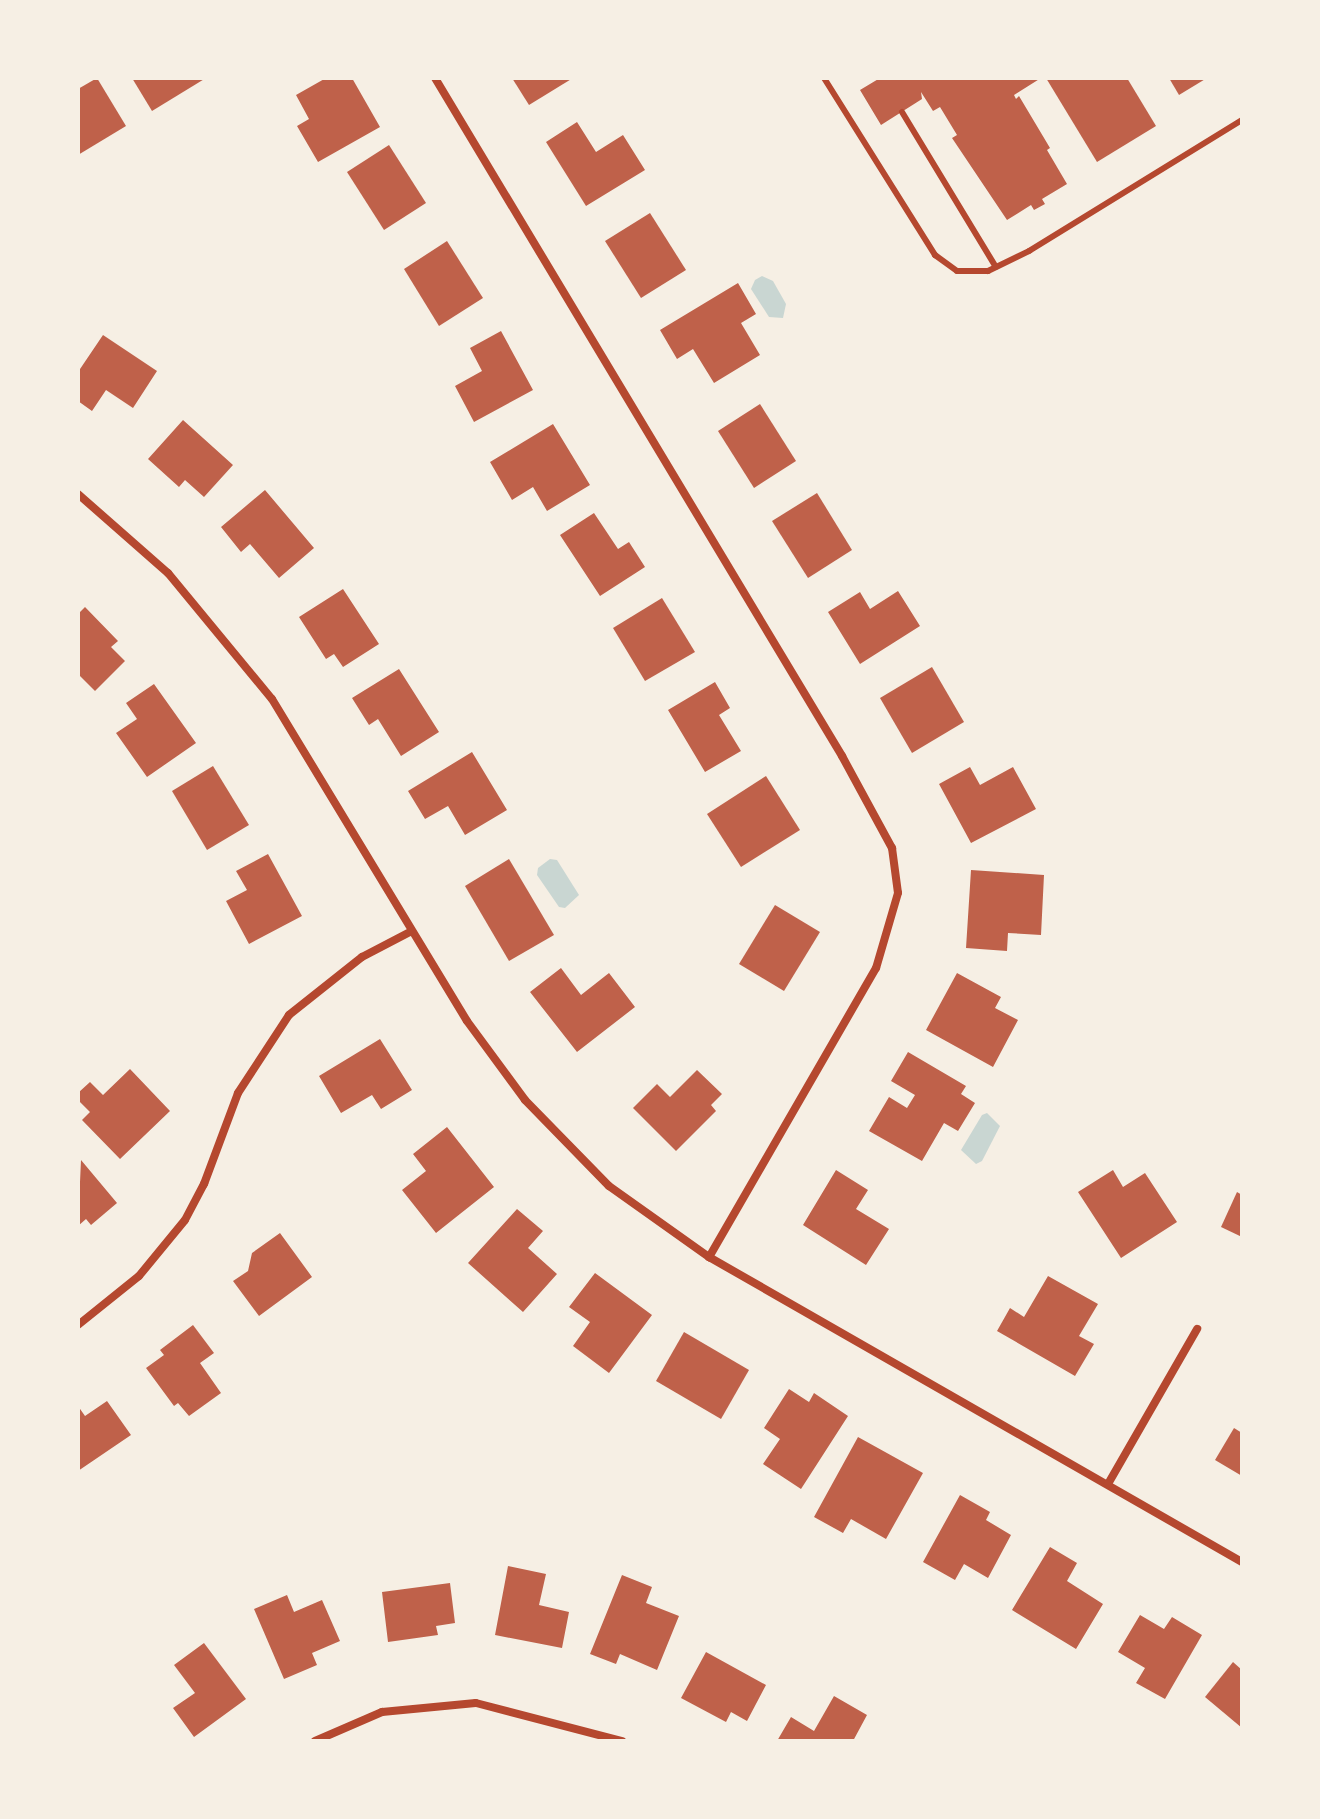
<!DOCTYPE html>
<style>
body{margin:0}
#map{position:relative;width:1320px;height:1819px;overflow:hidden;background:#f6efe4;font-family:Barlow,sans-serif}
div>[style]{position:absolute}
.water>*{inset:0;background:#c9d6d2}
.building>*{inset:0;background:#bf614a}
.service>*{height:6px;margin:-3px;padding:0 3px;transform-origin:3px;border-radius:3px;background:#b5482f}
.minor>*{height:8px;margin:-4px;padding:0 4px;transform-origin:4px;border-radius:4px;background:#b5482f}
span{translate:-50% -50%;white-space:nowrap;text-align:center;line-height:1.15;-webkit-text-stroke:8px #f6efe4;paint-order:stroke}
.frame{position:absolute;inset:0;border:80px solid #f6efe4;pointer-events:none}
</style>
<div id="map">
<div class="water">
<div style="clip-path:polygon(762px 276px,773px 281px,786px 304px,783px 318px,769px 317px,751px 289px,755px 280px)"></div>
<div style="clip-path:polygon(550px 859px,557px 860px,579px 895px,565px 908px,559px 907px,537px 875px,538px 868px)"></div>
<div style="clip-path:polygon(987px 1113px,1000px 1126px,982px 1161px,976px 1164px,961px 1150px,982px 1115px)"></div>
</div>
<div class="building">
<div style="clip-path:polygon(97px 78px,126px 126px,78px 155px,78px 89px)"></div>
<div style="clip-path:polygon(132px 78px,206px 78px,152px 111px)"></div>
<div style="clip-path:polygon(326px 78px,352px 78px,380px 127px,318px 162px,297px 126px,309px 119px,296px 95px)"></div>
<div style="clip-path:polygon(512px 78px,573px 78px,529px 105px)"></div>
<div style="clip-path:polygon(880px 78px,1041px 78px,1014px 95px,1016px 99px,1019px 96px,1050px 148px,1047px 150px,1067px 184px,1042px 199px,1045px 204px,1034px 210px,1031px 205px,1007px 220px,952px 138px,957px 135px,940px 107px,933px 111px,921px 92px,922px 99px,881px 125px,860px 90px)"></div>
<div style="clip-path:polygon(1046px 78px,1127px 78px,1156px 126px,1097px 162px)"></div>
<div style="clip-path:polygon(1169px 78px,1207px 78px,1179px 95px)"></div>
<div style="clip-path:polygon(577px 122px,596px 152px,623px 135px,645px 170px,586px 206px,546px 142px)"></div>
<div style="clip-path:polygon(389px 145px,426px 203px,384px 230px,347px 172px)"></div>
<div style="clip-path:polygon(650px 213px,686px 270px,641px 298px,605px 241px)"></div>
<div style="clip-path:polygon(447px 241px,483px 298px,439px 326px,404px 269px)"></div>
<div style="clip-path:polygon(738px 283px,756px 314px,741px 323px,760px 355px,714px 383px,693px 349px,677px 359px,660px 330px)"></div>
<div style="clip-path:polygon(501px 331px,533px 390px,474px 422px,455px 386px,482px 371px,470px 348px)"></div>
<div style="clip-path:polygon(103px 335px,157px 371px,133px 408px,106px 390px,92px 411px,78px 401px,78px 372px)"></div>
<div style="clip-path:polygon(760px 404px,796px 461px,754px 488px,718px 431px)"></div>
<div style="clip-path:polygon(183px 420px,233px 465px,204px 497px,185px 480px,179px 487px,148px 459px)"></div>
<div style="clip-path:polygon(553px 424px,590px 485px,547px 511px,533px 487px,512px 500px,490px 462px)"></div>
<div style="clip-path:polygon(265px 490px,314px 548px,279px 578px,250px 544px,241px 552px,221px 527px)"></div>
<div style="clip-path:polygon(817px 493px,852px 550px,808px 578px,772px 521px)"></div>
<div style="clip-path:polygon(594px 513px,618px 549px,629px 542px,645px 567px,600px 596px,560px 535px)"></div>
<div style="clip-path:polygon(343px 589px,379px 644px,343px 667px,334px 654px,326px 659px,299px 617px)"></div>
<div style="clip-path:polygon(898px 591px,920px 626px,860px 664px,828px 612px,860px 592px,870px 609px)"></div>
<div style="clip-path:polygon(662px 598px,695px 652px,645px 681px,613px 628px)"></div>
<div style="clip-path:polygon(85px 607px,118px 641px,111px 647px,125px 661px,95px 691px,78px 674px,78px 614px)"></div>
<div style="clip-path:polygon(932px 667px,964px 722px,912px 753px,880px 698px)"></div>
<div style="clip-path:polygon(399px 669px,439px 732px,401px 756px,378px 719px,369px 725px,352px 698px)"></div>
<div style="clip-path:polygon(715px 682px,730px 708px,719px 715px,741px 751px,705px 772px,668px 710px)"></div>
<div style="clip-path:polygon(154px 684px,196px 743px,147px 777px,116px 733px,137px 719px,126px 703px)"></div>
<div style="clip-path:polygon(472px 752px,507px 810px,465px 835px,448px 806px,425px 819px,408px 791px)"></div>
<div style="clip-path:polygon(213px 766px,249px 825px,207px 850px,172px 791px)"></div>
<div style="clip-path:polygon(970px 767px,980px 785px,1013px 767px,1036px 809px,971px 843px,939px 784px)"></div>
<div style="clip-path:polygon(766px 776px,800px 830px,741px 867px,707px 814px)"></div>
<div style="clip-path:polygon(268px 854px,302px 916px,249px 944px,226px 901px,247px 890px,236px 871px)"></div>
<div style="clip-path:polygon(509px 859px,554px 935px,509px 961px,465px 886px)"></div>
<div style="clip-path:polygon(971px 870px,1044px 875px,1041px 935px,1008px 933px,1007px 951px,966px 948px)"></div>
<div style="clip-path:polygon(775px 905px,820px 932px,784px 991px,739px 964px)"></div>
<div style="clip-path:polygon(561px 968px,581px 995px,609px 973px,635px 1007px,577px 1052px,530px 992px)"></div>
<div style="clip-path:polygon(957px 973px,1001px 997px,995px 1008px,1018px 1020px,993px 1067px,926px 1030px)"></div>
<div style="clip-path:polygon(380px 1039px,412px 1090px,381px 1109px,372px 1095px,341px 1113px,319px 1076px)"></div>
<div style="clip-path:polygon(908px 1052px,966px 1086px,961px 1094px,975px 1103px,958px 1131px,944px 1123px,922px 1161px,869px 1131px,889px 1097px,907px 1108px,915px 1095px,891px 1081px)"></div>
<div style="clip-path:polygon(130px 1069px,170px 1111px,120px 1159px,82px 1120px,90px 1112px,78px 1100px,78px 1093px,90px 1082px,103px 1095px)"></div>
<div style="clip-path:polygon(697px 1070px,722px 1094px,711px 1105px,716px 1111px,676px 1151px,633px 1108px,657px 1084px,670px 1097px)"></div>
<div style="clip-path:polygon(447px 1127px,494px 1187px,436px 1233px,402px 1190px,426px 1171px,413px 1154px)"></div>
<div style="clip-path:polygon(81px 1160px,117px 1203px,91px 1225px,86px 1219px,78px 1226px)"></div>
<div style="clip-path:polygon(836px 1170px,868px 1190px,856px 1209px,889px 1229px,866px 1265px,803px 1225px)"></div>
<div style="clip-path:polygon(1113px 1170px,1123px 1187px,1145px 1173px,1177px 1222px,1121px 1258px,1078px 1192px)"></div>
<div style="clip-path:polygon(1237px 1192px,1242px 1195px,1242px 1237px,1221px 1227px)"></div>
<div style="clip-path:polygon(517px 1209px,543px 1231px,528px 1248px,557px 1274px,523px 1312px,468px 1263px)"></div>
<div style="clip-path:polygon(280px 1233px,312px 1277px,259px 1316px,233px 1281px,248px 1271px,252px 1253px)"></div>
<div style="clip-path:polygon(595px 1273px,652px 1315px,609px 1373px,573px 1346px,590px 1322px,569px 1307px)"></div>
<div style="clip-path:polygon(1048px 1276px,1098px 1304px,1079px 1336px,1094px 1344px,1075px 1376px,997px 1331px,1010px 1308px,1024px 1317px)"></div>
<div style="clip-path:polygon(193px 1325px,214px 1353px,200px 1363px,221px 1393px,189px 1416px,178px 1403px,174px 1406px,146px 1368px,164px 1355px,160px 1350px)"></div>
<div style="clip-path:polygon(684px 1332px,749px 1370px,721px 1419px,656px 1381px)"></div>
<div style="clip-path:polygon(789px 1389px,809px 1402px,814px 1393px,848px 1416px,801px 1489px,763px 1464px,780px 1439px,764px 1428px)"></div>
<div style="clip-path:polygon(107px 1401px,131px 1435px,78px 1471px,78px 1406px,85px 1416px)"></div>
<div style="clip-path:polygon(1234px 1428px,1242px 1433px,1242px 1476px,1215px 1460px)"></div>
<div style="clip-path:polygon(858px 1437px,923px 1473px,886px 1539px,851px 1519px,843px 1533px,814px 1517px)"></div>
<div style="clip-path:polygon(960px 1495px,990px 1512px,986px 1520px,1011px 1535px,988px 1578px,964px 1564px,955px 1580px,923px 1562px)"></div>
<div style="clip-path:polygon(1050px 1547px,1077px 1563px,1067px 1581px,1103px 1604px,1076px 1649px,1012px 1610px)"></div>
<div style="clip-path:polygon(508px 1566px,546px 1574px,539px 1605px,569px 1612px,562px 1648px,495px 1635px)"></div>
<div style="clip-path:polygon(622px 1575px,652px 1587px,646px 1603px,679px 1616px,657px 1670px,620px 1654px,616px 1664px,590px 1654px)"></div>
<div style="clip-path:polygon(450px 1583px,455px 1623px,436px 1626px,438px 1635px,388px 1642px,382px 1592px)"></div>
<div style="clip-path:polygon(287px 1595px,294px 1612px,322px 1600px,340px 1641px,312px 1653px,317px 1665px,284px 1679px,254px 1609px)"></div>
<div style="clip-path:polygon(1140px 1615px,1164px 1629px,1172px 1617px,1202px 1635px,1165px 1699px,1136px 1683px,1145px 1668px,1118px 1652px)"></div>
<div style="clip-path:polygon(204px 1643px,246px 1699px,194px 1737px,173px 1708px,195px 1693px,174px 1665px)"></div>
<div style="clip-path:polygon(706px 1652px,766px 1685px,747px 1721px,731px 1712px,726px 1722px,681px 1698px)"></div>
<div style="clip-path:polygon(1233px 1662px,1242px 1670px,1242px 1728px,1205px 1697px)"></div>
<div style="clip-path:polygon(834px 1696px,867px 1715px,853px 1741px,777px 1741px,791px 1717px,814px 1731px)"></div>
</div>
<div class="service">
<div style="left:824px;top:78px;width:209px;rotate:57.9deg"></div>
<div style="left:935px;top:255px;width:27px;rotate:36deg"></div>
<div style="left:957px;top:271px;width:31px"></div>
<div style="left:988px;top:271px;width:46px;rotate:-26deg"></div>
<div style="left:1029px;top:251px;width:250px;rotate:-31.6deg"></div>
<div style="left:902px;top:112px;width:181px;rotate:58.8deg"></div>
</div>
<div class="minor">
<div style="left:435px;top:78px;width:791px;rotate:59.02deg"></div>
<div style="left:842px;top:756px;width:105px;rotate:61.5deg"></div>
<div style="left:892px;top:848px;width:45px;rotate:82.4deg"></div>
<div style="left:898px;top:893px;width:78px;rotate:106.3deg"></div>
<div style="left:876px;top:968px;width:334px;rotate:120deg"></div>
<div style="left:78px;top:494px;width:120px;rotate:41.3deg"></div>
<div style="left:168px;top:573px;width:163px;rotate:50.5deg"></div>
<div style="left:272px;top:699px;width:376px;rotate:58.8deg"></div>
<div style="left:467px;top:1021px;width:98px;rotate:53.7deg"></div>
<div style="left:525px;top:1100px;width:120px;rotate:45.7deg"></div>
<div style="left:609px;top:1186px;width:123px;rotate:35.4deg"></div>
<div style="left:709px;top:1257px;width:614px;rotate:29.78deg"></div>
<div style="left:78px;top:1325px;width:78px;rotate:-38.8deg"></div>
<div style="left:139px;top:1276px;width:72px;rotate:-50.6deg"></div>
<div style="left:185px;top:1220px;width:41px;rotate:-62.2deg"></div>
<div style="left:204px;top:1184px;width:97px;rotate:-69.5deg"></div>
<div style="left:238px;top:1093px;width:93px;rotate:-56.8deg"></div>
<div style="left:289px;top:1015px;width:93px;rotate:-38.5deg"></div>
<div style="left:362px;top:957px;width:54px;rotate:-27.5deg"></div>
<div style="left:1108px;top:1484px;width:179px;rotate:-60.1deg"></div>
<div style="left:315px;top:1741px;width:73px;rotate:-23.4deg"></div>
<div style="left:382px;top:1712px;width:94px;rotate:-5.5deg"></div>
<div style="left:476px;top:1703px;width:151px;rotate:14.6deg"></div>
</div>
<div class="frame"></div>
</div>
